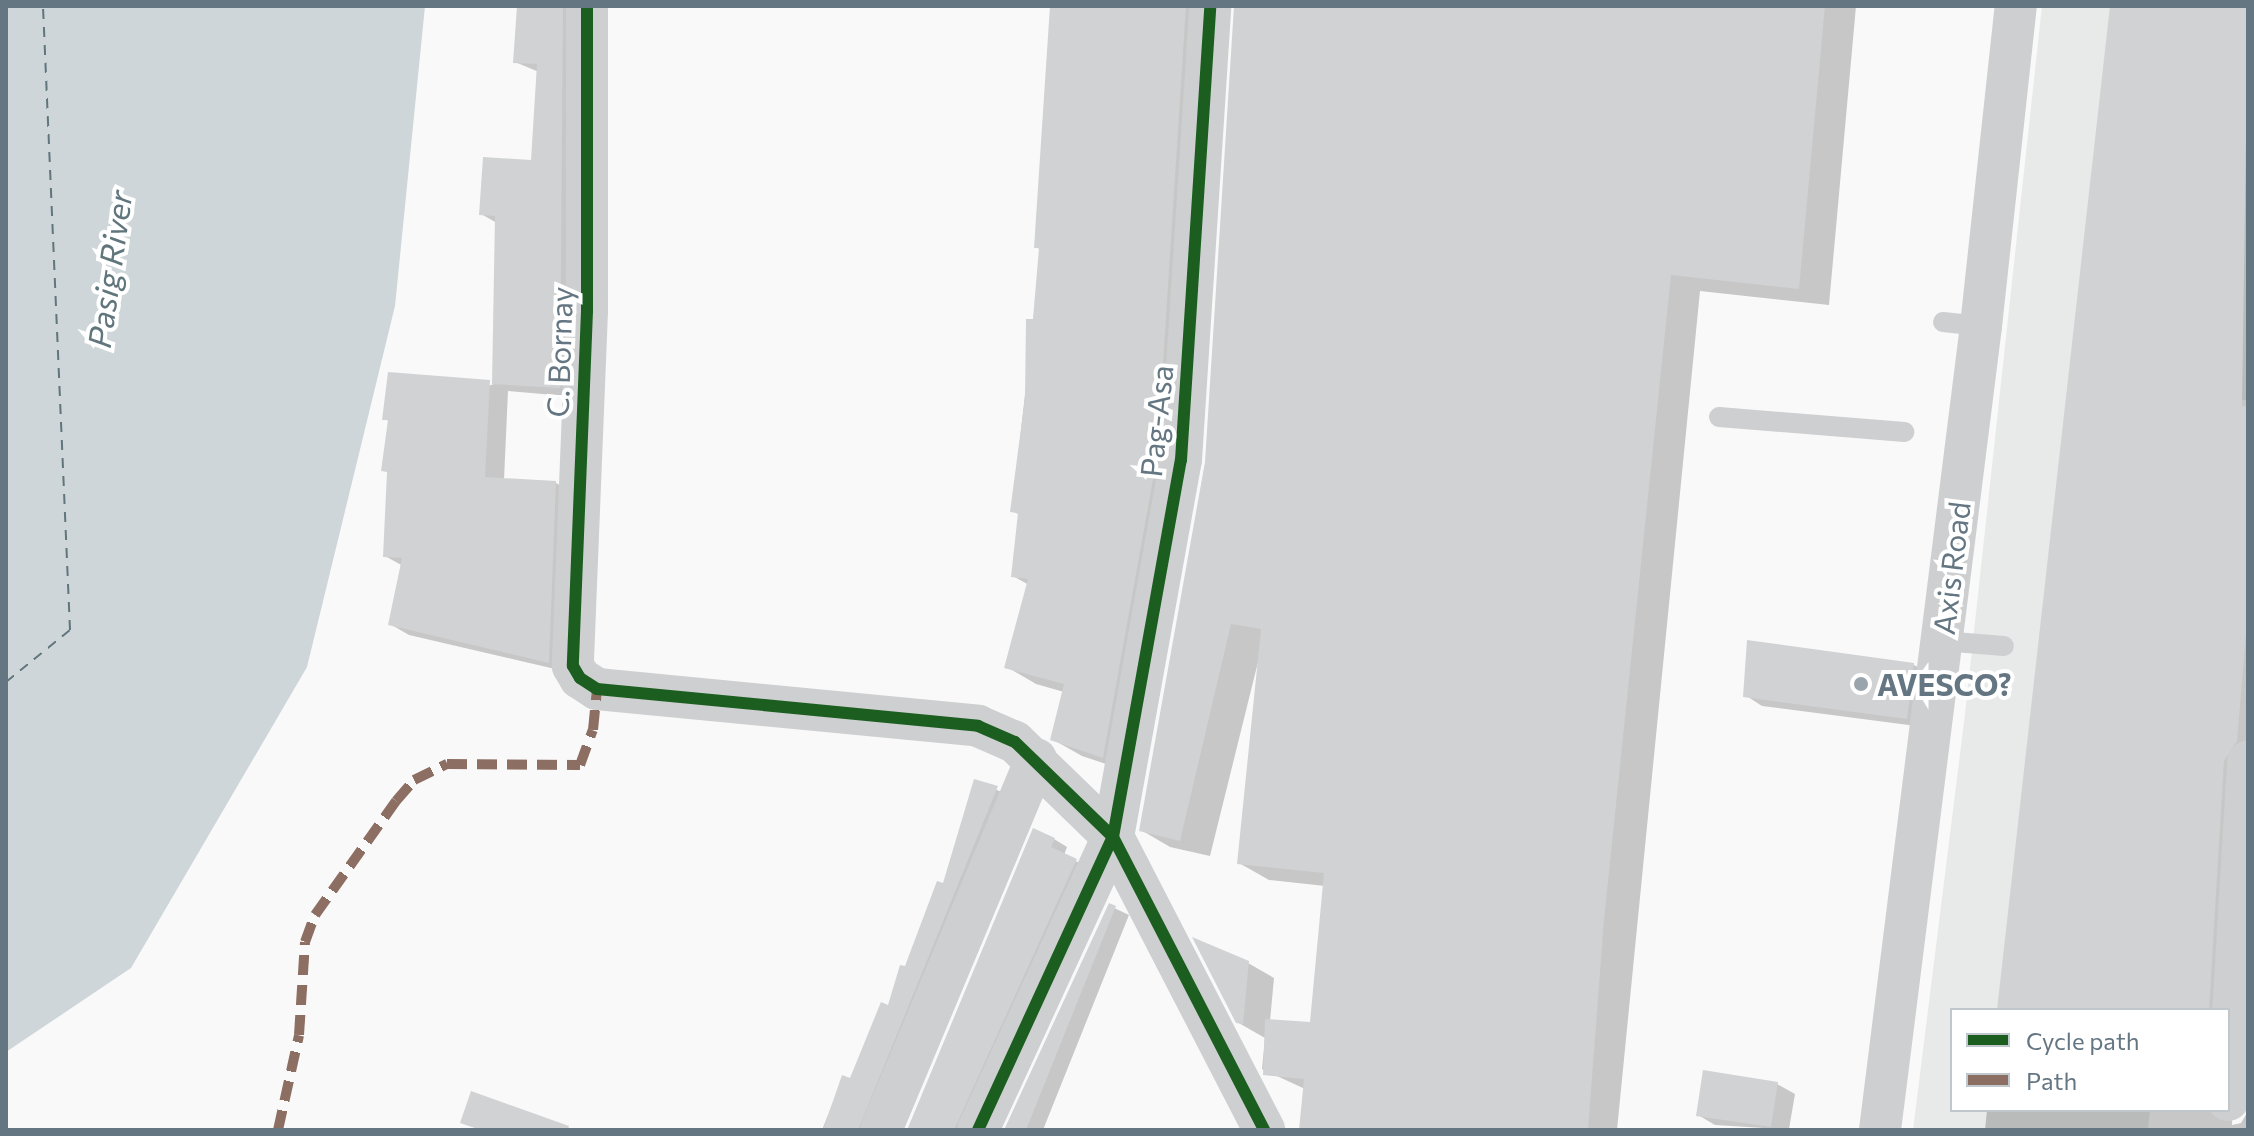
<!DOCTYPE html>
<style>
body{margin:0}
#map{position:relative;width:2254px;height:1136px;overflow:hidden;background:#f9f9f9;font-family:Commissioner,sans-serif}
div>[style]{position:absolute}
.built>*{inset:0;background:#e8e9e9}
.water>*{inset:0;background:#ced6d9}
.shadow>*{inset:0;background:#0003}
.ferry>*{height:2px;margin-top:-1px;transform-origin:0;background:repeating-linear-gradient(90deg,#60757c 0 10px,transparent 0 18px)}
.building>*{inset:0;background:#d0d2d3}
.lane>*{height:20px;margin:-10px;padding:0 10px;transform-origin:10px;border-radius:10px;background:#cecfd0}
.street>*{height:42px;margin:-21px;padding:0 21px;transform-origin:21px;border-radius:21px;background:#cecfd0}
.quiet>*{height:10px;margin-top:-5px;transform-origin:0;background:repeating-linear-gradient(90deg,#8d6e63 0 20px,transparent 0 30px)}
.cycleway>*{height:12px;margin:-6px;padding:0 6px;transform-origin:6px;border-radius:6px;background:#1b5e20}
.dots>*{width:22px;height:22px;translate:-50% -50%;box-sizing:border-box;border:4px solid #fff;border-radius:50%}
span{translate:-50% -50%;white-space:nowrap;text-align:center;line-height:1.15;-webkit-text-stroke:8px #fff;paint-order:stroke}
.street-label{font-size:30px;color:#657683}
.poi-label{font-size:30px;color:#657683;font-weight:700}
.left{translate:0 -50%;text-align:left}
.water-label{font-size:32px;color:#60757c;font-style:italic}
.frame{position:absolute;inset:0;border:8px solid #657683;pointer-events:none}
.legend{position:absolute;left:1950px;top:1008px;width:280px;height:104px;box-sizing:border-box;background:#fff;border:2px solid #c1c8cd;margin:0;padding:10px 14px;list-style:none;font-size:24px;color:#657683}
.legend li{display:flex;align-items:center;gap:16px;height:40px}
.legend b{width:40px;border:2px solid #c1c8cd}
</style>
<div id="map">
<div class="built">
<div style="clip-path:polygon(2042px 6px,2248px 6px,2248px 400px,2197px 400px,2156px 1010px,1952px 1010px,1952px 1110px,2150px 1110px,2148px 1130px,1913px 1130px,1965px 714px)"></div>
</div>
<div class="water">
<div style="clip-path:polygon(6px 6px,425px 6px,395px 306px,307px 667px,131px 968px,6px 1052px)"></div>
</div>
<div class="shadow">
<div style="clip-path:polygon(518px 6px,585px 6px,577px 397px,508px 391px,504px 480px,556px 483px,575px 494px,568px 672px,409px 635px,390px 624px,403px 566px,385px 556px,390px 422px,385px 419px,494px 384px,497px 223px,481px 214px,533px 162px,539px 72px,515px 62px)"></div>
<div style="clip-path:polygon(1052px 6px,1226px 6px,1133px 773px,1082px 756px,1052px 739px,1064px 692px,1036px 684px,1007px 667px,1029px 585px,1013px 576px,1020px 515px,1012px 511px,1041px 250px,1036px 247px)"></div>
<div style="clip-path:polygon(1235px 6px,1856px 6px,1829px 305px,1700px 291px,1617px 1130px,1309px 1130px,1305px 1089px,1262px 1069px,1265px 1038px,1237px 1022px,1248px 963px,1274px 978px,1270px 1021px,1312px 1024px,1325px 886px,1269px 880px,1239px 863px,1261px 650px,1210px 856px,1170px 847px,1141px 830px,1207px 462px)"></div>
<div style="clip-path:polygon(2113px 6px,2248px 6px,2248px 791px,2232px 1125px,2241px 1123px,2248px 1111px,2248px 1130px,1985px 1130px,1987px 1110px,2228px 1110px,2228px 1010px,1999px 1010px)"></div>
<div style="clip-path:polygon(1914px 665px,1931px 675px,1924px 727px,1762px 706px,1745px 695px)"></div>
<div style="clip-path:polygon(976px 781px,1011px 796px,872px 1130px,822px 1130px,843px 1077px,851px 1080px,889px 1007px,944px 886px)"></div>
<div style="clip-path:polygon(1054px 839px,1067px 847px,1064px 855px,1089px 868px,969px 1130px,909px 1130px)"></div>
<div style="clip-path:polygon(1110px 906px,1129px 915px,1043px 1130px,1007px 1130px)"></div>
<div style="clip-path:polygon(1777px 1084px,1795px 1094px,1789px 1129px,1794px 1130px,1715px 1125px,1698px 1115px)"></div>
</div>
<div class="ferry">
<div style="left:6px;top:682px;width:82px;rotate:-39.1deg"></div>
<div style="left:70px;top:630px;width:625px;rotate:-92.48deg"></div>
</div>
<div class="building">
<div style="clip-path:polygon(517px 6px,563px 6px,560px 388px,492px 384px,495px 216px,479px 215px,483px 157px,531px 160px,537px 64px,513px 63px)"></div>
<div style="clip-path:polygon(1050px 6px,1186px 6px,1157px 457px,1103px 758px,1050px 740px,1064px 684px,1004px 668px,1028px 579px,1011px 577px,1018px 513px,1010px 512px,1025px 398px,1026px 319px,1033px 319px,1039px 248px,1034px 248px)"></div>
<div style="clip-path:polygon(1234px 6px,1825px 6px,1799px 289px,1671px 275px,1604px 920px,1588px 1130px,1299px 1130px,1304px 1079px,1263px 1075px,1265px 1019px,1310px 1022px,1324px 873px,1237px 864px,1261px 629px,1231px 624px,1180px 841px,1139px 831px,1205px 462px)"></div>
<div style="clip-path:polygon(2110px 6px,2248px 6px,2242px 406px,2248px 407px,2248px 609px,2237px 741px,2224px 761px,2209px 1010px,1997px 1010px)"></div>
<div style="clip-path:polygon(388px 372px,490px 380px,485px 477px,556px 481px,549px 663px,388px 625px,402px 558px,383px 557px,387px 472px,381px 471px,388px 420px,382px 420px)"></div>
<div style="clip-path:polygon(1747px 640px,1914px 663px,1907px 719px,1743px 697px)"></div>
<div style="clip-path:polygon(974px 779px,998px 786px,858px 1130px,823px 1130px,842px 1075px,850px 1078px,881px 1002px,888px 1005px,900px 965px,905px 966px,937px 881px,943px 883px)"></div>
<div style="clip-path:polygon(1033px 828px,1055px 838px,1051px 847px,1077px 859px,954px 1130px,907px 1130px)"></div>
<div style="clip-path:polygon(1109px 903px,1116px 906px,1026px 1130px,1004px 1130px)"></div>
<div style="clip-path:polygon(1192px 937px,1249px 961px,1243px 1024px,1236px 1023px)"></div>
<div style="clip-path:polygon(1703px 1070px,1778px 1082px,1771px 1127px,1696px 1116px)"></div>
<div style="clip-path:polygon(471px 1091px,569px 1126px,568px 1130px,481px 1130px,460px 1123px)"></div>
</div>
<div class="lane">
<div style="left:1943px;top:322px;width:38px;rotate:6deg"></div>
<div style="left:1719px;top:417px;width:186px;rotate:4.6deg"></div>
<div style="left:1942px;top:641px;width:62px;rotate:4.6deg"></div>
</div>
<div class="street">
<div style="left:587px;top:6px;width:305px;rotate:90deg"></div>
<div style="left:587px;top:311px;width:355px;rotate:92.3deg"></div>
<div style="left:573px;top:666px;width:14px;rotate:60deg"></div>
<div style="left:580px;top:678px;width:20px;rotate:33deg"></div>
<div style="left:597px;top:689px;width:383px;rotate:5.5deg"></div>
<div style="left:978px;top:726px;width:40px;rotate:23.4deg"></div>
<div style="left:1015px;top:742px;width:136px;rotate:44.1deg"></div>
<div style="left:1113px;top:837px;width:330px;rotate:62.7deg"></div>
<div style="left:2228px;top:1100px;width:339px;rotate:-86.6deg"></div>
<div style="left:881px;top:1130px;width:402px;rotate:-67.3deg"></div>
<div style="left:978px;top:1130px;width:323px;rotate:-65.3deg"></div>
<div style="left:1113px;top:837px;width:383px;rotate:-79.8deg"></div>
<div style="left:1181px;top:460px;width:455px;rotate:-86.3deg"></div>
<div style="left:1880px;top:1130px;width:810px;rotate:-82.84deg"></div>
<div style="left:1981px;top:326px;width:322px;rotate:-83.8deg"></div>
</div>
<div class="quiet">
<div style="left:278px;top:1130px;width:97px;rotate:-77.5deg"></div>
<div style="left:299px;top:1035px;width:93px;rotate:-86.3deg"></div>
<div style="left:305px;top:942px;width:29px;rotate:-70deg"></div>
<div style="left:315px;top:915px;width:140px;rotate:-54.6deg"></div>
<div style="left:396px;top:801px;width:28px;rotate:-49deg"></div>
<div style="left:414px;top:780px;width:37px;rotate:-26deg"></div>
<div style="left:447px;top:764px;width:133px;rotate:0.4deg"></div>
<div style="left:580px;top:765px;width:37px;rotate:-70deg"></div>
<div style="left:593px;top:730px;width:41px;rotate:-84.4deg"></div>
</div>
<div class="cycleway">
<div style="left:587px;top:6px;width:305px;rotate:90deg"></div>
<div style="left:587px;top:311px;width:355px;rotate:92.3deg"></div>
<div style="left:573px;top:666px;width:14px;rotate:60deg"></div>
<div style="left:580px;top:678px;width:20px;rotate:33deg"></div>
<div style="left:597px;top:689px;width:383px;rotate:5.5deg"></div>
<div style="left:978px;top:726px;width:40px;rotate:23.4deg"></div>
<div style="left:1015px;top:742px;width:136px;rotate:44.1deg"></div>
<div style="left:1113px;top:837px;width:330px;rotate:62.7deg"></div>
<div style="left:978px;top:1130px;width:323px;rotate:-65.3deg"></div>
<div style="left:1113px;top:837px;width:383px;rotate:-79.8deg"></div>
<div style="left:1181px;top:460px;width:455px;rotate:-86.3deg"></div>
</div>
<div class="dots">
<div style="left:1861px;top:684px;background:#99a4ac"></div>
</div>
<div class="street-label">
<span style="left:559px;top:352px;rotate:-88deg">C. Bornay</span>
<span style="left:1156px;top:421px;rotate:-84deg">Pag-Asa</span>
<span style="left:1951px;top:568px;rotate:-83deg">Axis Road</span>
</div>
<div class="poi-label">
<span class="left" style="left:1877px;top:684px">AVESCO?</span>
</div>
<div class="water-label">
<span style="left:109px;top:269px;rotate:-82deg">Pasig River</span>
</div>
<div class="frame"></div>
<ul class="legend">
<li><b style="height:10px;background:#1b5e20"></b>Cycle path</li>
<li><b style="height:10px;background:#8d6e63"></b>Path</li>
</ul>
</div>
